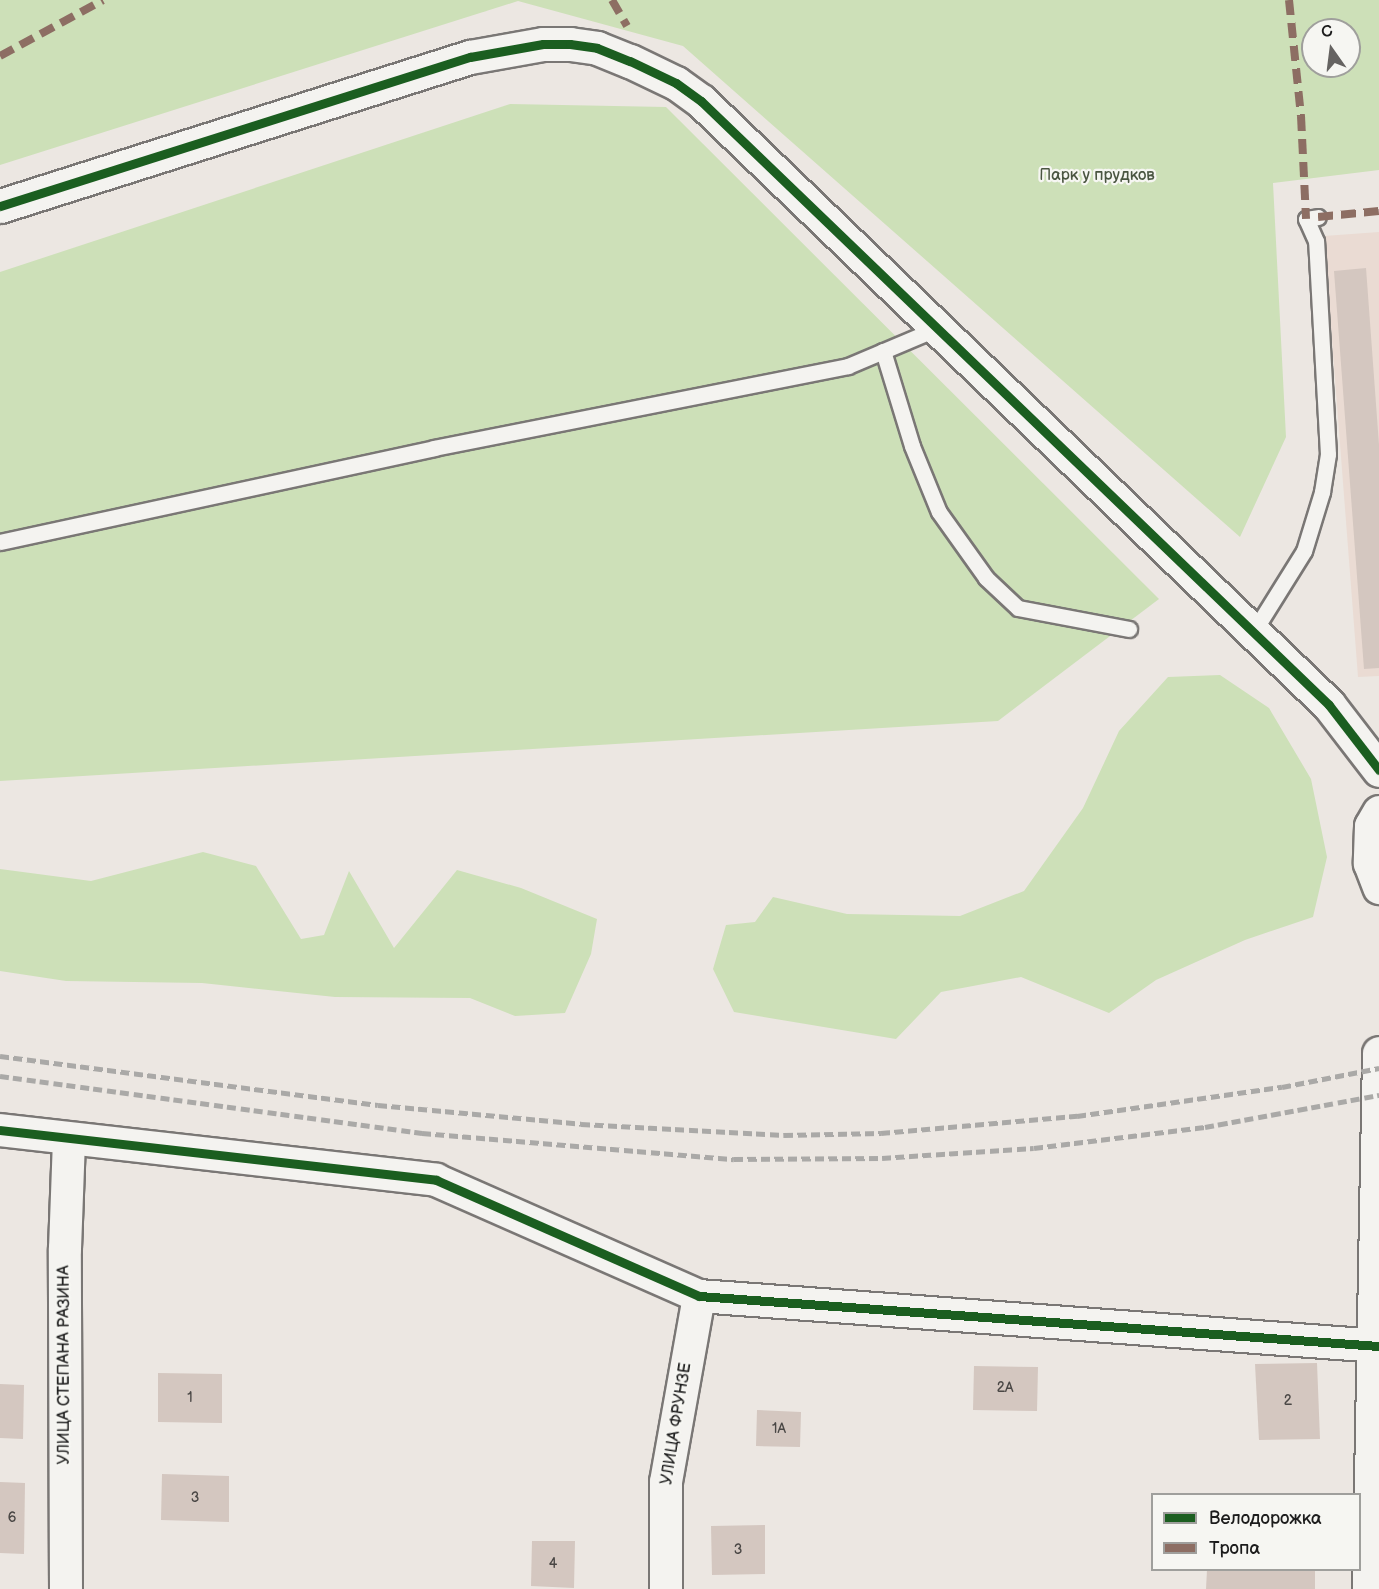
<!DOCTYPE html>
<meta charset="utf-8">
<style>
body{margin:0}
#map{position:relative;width:1379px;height:1589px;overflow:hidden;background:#ece7e2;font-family:"Balsamiq Sans",sans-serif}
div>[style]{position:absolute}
.built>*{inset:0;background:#eadbd3}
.green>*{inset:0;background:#cde0b8}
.building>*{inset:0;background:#d4c7c0}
.roads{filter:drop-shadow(2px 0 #7a7775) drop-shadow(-2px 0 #7a7775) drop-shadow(0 2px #7a7775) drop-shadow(0 -2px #7a7775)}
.service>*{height:15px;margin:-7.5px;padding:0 7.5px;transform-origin:7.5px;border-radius:7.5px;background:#f4f3f0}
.minor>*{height:32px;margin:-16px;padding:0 16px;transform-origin:16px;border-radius:16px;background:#f4f3f0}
.tertiary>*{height:33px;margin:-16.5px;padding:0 16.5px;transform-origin:16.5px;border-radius:16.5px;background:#f4f3f0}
.rail>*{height:4.5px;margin-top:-2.25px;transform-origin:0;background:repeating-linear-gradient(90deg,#aaa9a7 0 9px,transparent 0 13.5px)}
.quiet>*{height:8px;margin-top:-4px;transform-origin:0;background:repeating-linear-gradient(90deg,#8d6e63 0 15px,transparent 0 23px)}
.cycleway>*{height:9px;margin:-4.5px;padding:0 4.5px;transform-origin:4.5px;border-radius:4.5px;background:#1b5e20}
span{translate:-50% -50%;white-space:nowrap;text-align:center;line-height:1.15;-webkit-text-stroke:4.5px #f6f6f2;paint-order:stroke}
.number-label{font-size:14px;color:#4a4745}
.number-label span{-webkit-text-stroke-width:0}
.park-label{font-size:16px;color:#4a5541}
.street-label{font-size:16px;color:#1c1c1c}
.legend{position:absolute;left:1151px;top:1493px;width:210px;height:78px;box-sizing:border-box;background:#f6f6f2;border:2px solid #9f9f9c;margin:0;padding:8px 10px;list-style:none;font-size:18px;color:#1c1c1c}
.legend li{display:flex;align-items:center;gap:12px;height:30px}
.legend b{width:30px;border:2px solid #9f9f9c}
.north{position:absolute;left:1301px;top:18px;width:60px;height:60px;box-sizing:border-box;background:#f6f6f2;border:2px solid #9f9f9c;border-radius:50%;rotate:346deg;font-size:16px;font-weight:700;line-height:24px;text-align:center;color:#1c1c1c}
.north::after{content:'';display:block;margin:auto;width:21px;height:27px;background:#656361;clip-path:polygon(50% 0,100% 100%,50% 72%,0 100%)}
</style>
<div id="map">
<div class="built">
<div style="clip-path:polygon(1379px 232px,1379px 676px,1358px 677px,1324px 236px)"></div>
</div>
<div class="green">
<div style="clip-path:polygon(evenodd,0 0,1379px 0,1379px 170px,1273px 183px,1286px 437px,1240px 537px,683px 46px,518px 1px,0 165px,0 0,1313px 30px,1349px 30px,1349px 66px,1313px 66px,1313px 30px)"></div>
<div style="clip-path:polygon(510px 104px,666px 107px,1159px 599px,998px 721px,0 781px,0 272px)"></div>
<div style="clip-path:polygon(1220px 675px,1269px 708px,1311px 779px,1327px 857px,1313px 917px,1245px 940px,1156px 980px,1109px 1013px,1021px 977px,941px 992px,896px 1039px,734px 1012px,713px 969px,726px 925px,755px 922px,773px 897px,847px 914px,960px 916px,1024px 891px,1083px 808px,1119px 731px,1168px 677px)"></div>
<div style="clip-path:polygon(203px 852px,256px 866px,301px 939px,324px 935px,349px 871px,394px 948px,457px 870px,521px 888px,597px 919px,591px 954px,565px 1013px,515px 1016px,470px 998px,335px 997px,202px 983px,66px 981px,0 971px,0 869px,91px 881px)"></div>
</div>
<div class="building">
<div style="clip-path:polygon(1366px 268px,1379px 445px,1379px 668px,1364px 669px,1334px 271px)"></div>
<div style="clip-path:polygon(1317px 1363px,1320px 1439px,1259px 1440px,1255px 1364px)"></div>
<div style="clip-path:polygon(974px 1366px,1038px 1367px,1037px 1411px,973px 1410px)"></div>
<div style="clip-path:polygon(158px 1373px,222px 1374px,222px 1423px,158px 1422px)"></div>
<div style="clip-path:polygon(0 1384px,24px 1385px,23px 1439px,0 1438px)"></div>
<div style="clip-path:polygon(757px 1410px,801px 1412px,800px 1447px,756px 1446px)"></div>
<div style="clip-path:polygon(162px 1474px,229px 1476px,229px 1522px,161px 1520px)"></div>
<div style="clip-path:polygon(0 1482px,25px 1483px,24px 1554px,0 1553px)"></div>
<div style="clip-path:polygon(765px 1525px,765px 1574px,712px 1575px,711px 1526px)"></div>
<div style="clip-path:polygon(532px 1541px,575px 1541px,574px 1588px,531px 1586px)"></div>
<div style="clip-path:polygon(1207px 1570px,1315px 1570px,1315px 1589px,1206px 1589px)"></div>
</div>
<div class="roads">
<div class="service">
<div style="left:883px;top:351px;width:99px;rotate:73deg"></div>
<div style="left:912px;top:446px;width:71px;rotate:67.8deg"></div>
<div style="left:939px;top:512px;width:81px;rotate:54.5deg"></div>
<div style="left:986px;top:578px;width:44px;rotate:43.2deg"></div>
<div style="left:1018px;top:608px;width:113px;rotate:10.7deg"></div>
<div style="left:0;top:542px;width:444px;rotate:-12.2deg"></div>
<div style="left:434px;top:448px;width:422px;rotate:-11.2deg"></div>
<div style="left:848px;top:366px;width:98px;rotate:-22.9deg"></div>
<div style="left:1254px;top:631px;width:94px;rotate:-58deg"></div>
<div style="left:1304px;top:551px;width:62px;rotate:-73deg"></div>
<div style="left:1322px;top:492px;width:38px;rotate:-81deg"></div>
<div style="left:1328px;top:454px;width:213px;rotate:-93.2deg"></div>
<div style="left:1316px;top:241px;width:24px;rotate:-114deg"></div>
<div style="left:1306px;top:219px;width:12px;rotate:-9deg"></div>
</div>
<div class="minor">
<div style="left:0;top:1130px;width:439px;rotate:6.5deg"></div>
<div style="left:436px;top:1180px;width:287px;rotate:23.8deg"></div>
<div style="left:699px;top:1296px;width:682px;rotate:4.21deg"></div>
<div style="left:66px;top:1589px;width:340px;rotate:-90.2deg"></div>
<div style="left:65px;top:1249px;width:108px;rotate:-87.9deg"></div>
<div style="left:666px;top:1589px;width:107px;rotate:-90deg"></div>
<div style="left:666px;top:1482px;width:189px;rotate:-79.9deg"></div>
</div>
<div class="tertiary">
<div style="left:0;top:206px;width:493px;rotate:-17.6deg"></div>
<div style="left:470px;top:57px;width:74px;rotate:-10.1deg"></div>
<div style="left:543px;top:44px;width:27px"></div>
<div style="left:570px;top:44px;width:27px;rotate:8deg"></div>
<div style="left:597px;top:48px;width:35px;rotate:22deg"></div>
<div style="left:630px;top:61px;width:51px;rotate:25.6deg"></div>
<div style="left:676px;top:83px;width:31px;rotate:36deg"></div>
<div style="left:701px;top:101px;width:871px;rotate:43.88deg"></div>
<div style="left:1329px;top:705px;width:82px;rotate:52.4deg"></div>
<div style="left:1379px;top:812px;width:16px;rotate:120deg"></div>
<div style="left:1371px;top:826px;width:37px;rotate:92deg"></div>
<div style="left:1370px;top:863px;width:26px;rotate:69deg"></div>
<div style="left:1369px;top:1589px;width:536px;rotate:-88.93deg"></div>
</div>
</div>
<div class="rail">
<div style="left:0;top:1056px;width:381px;rotate:7.4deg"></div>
<div style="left:378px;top:1105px;width:204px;rotate:5.3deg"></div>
<div style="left:581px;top:1124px;width:203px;rotate:3.1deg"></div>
<div style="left:784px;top:1135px;width:97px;rotate:-1.2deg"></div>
<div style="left:881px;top:1133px;width:197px;rotate:-5deg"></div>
<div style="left:1077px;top:1116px;width:207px;rotate:-8.1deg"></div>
<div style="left:1282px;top:1087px;width:99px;rotate:-11.1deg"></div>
<div style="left:0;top:1076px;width:426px;rotate:7.7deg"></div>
<div style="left:422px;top:1133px;width:313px;rotate:4.8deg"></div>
<div style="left:734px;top:1159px;width:148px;rotate:-0.4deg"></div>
<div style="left:882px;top:1158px;width:152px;rotate:-3.8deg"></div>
<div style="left:1034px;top:1148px;width:172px;rotate:-7deg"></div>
<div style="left:1205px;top:1127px;width:177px;rotate:-10.4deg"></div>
</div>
<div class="quiet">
<div style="left:612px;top:0;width:30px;rotate:60deg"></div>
<div style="left:1289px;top:0;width:117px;rotate:84.1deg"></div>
<div style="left:1301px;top:116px;width:103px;rotate:87.2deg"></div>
<div style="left:0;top:56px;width:117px;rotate:-28.5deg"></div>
<div style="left:1318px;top:217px;width:61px;rotate:-5.6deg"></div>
</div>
<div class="cycleway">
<div style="left:0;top:206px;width:493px;rotate:-17.6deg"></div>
<div style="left:470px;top:57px;width:74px;rotate:-10.1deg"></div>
<div style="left:543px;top:44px;width:27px"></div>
<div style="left:570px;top:44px;width:27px;rotate:8deg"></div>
<div style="left:597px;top:48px;width:35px;rotate:22deg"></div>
<div style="left:630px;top:61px;width:51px;rotate:25.6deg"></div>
<div style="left:676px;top:83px;width:31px;rotate:36deg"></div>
<div style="left:701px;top:101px;width:871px;rotate:43.88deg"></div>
<div style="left:1329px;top:705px;width:82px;rotate:52.4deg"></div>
<div style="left:0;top:1130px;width:439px;rotate:6.5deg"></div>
<div style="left:436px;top:1180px;width:287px;rotate:23.8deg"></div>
<div style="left:699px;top:1296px;width:682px;rotate:4.21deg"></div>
</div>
<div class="number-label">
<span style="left:1005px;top:1388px">2А</span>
<span style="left:190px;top:1398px">1</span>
<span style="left:1288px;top:1401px">2</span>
<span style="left:779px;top:1429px">1А</span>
<span style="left:195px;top:1498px">3</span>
<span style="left:12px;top:1518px">6</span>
<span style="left:738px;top:1550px">3</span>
<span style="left:553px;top:1564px">4</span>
</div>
<div class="park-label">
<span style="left:1097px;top:176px">Парк у прудков</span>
</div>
<div class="street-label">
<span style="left:65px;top:1365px;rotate:-90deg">УЛИЦА СТЕПАНА РАЗИНА</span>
<span style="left:677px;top:1424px;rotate:-81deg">УЛИЦА ФРУНЗЕ</span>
</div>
<ul class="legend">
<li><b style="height:8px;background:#1b5e20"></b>Велодорожка</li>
<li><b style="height:8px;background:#8d6e63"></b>Тропа</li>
</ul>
<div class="north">С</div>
</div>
